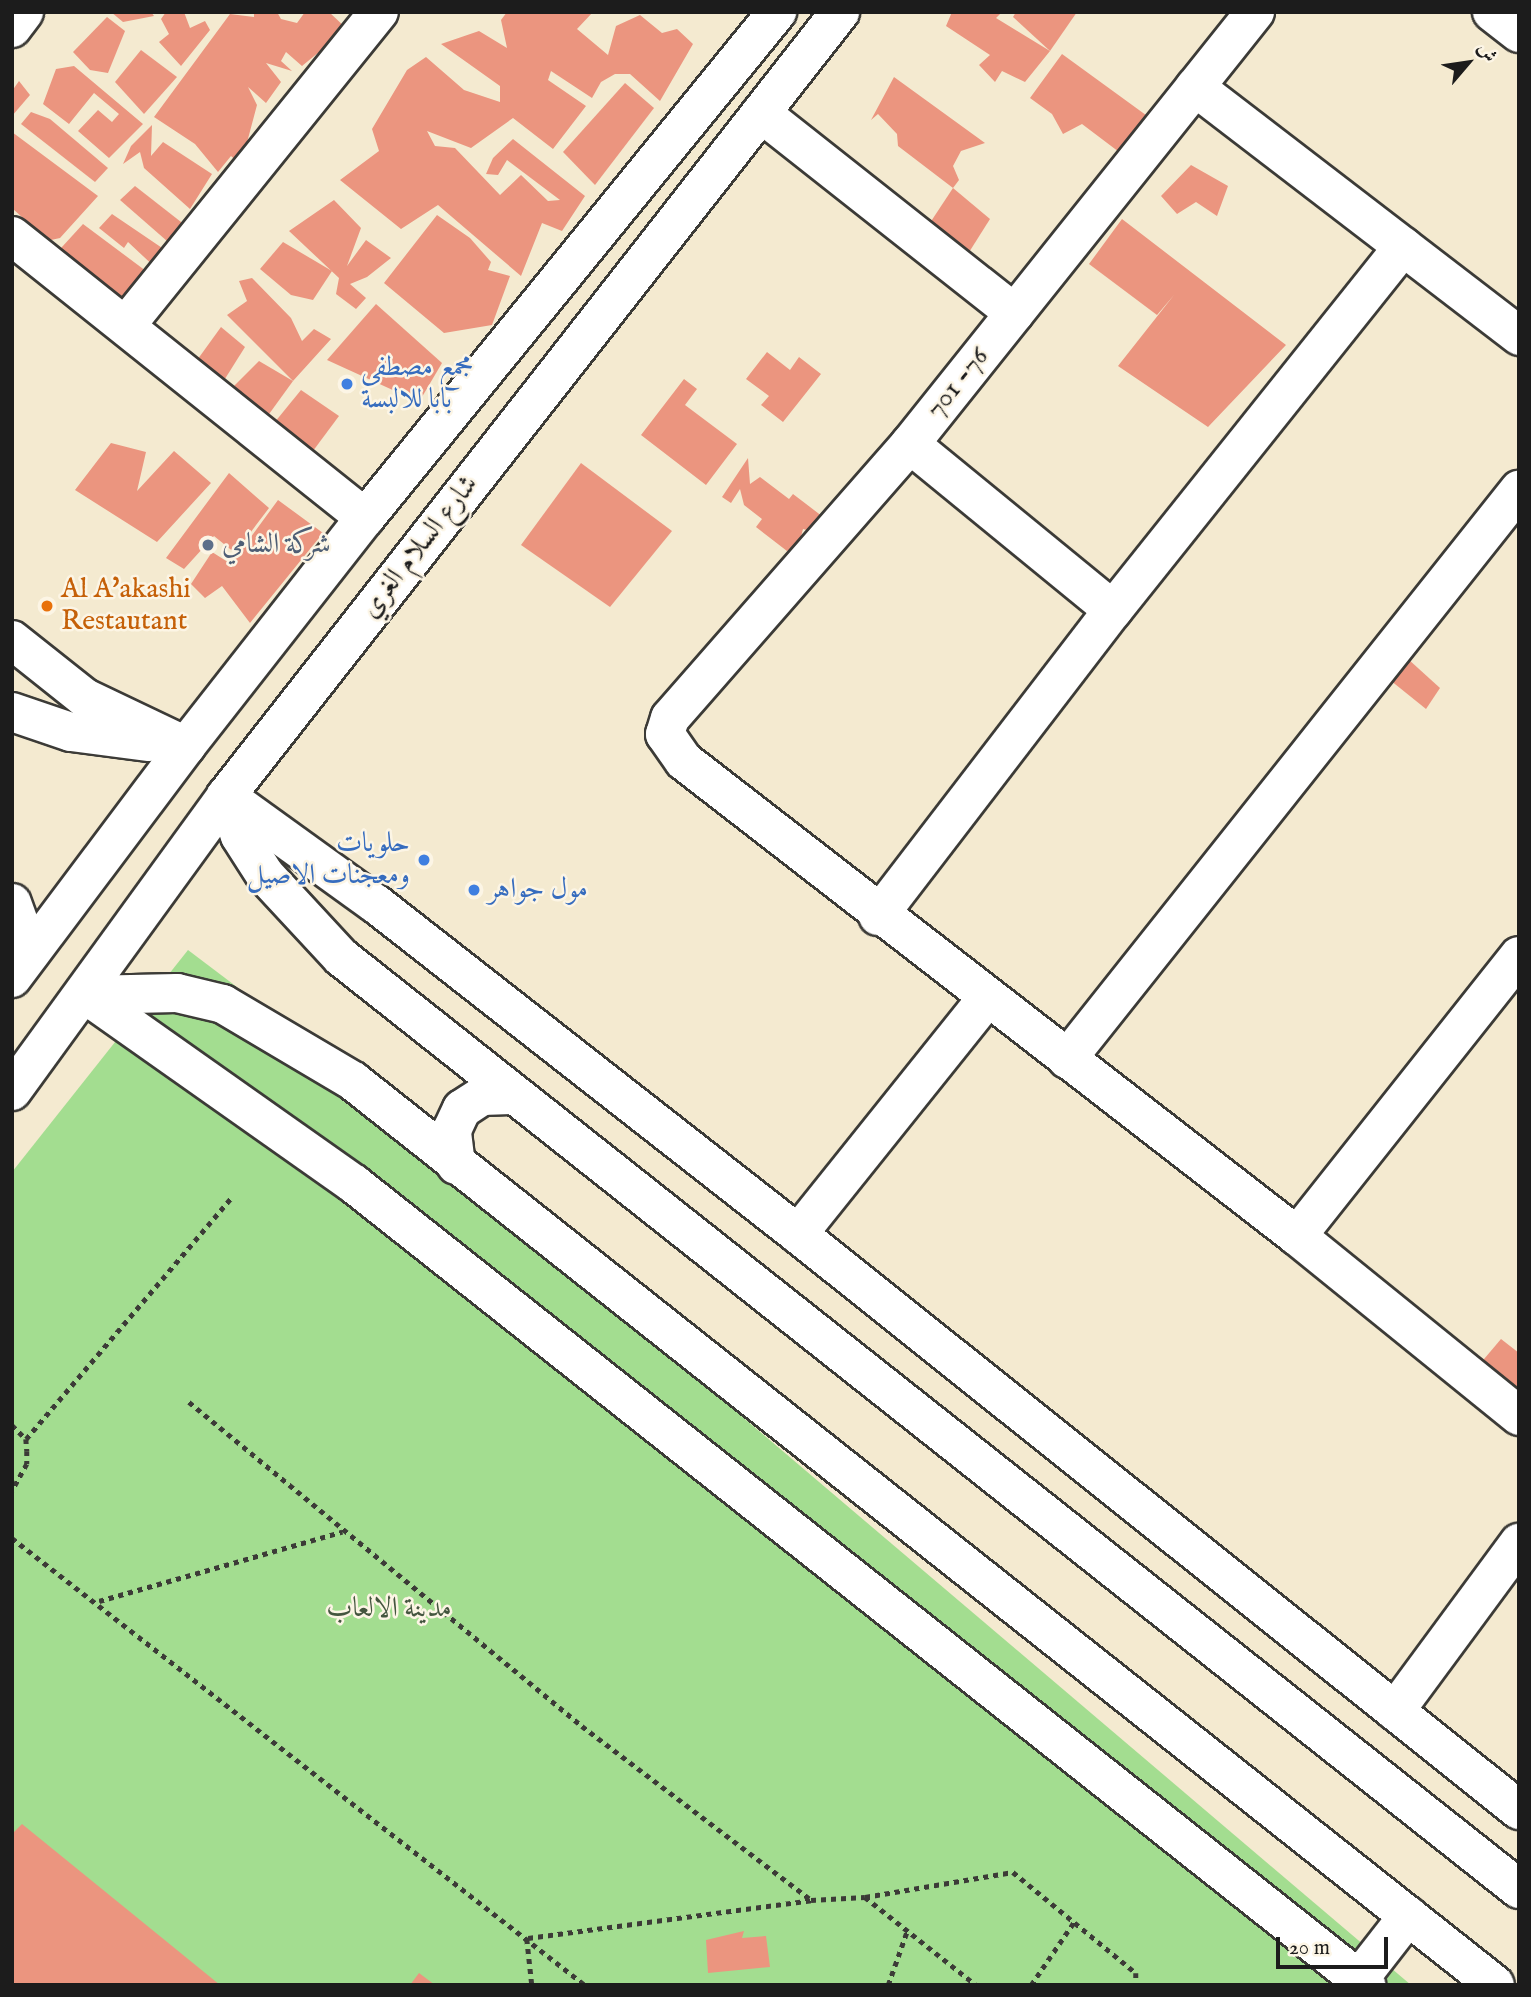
<!DOCTYPE html>
<meta charset="utf-8">
<style>
body{margin:0}
#map{position:relative;width:1531px;height:1997px;overflow:hidden;background:#f4ead0;font-family:"IM FELL English",Amiri,serif}
div>[style]{position:absolute}
.green>*{inset:0;background:#a3dd90}
.building>*{inset:0;background:#eb957f}
.path>*{height:4.5px;margin-top:-2.25px;transform-origin:0;background:repeating-linear-gradient(90deg,#3c3b37 0 5px,transparent 0 10px)}
.roads{filter:drop-shadow(2px 0 #3c3b37) drop-shadow(-2px 0 #3c3b37) drop-shadow(0 2px #3c3b37) drop-shadow(0 -2px #3c3b37)}
.minor>*{height:38px;margin:-19px;padding:0 19px;transform-origin:19px;border-radius:19px;background:#fff}
.major>*{height:38px;margin:-19px;padding:0 19px;transform-origin:19px;border-radius:19px;background:#fff}
.dots>*{width:19px;height:19px;translate:-50% -50%;box-sizing:border-box;border:4px solid #fcf5e5;border-radius:50%}
span{translate:-50% -50%;white-space:nowrap;text-align:center;line-height:1.15;-webkit-text-stroke:5px #fcf5e5;paint-order:stroke}
.shop-label{font-size:28px;color:#366cbe}
.left{translate:0 -50%;text-align:left}
.right{translate:-100% -50%;text-align:right}
.street-label{font-size:28px;color:#1c1c1c}
.service-label{font-size:28px;color:#4e5e75}
.food-label{font-size:28px;color:#c56008}
.park-label{font-size:28px;color:#44563f}
.frame{position:absolute;inset:0;border:14px solid #1c1c1c;pointer-events:none}
.north{position:absolute;left:1433px;top:28px;width:70px;height:70px;-webkit-text-stroke:5px #fcf5e5;paint-order:stroke;rotate:61deg;font-size:19px;font-weight:700;line-height:28px;text-align:center;color:#1c1c1c}
.north::after{content:'';display:block;margin:auto;width:24px;height:32px;background:#1c1c1c;clip-path:polygon(50% 0,100% 100%,50% 72%,0 100%)}
.scale{position:absolute;left:1276px;top:1937px;width:112px;height:32px;box-sizing:border-box;border:4px solid #1c1c1c;border-top:0;padding-left:9px;font-size:21px;line-height:24px;white-space:nowrap;color:#1c1c1c;-webkit-text-stroke:5px #fcf5e5;paint-order:stroke}
</style>
<div id="map">
<div class="green">
<div style="clip-path:polygon(188px 950px,233px 984px,1411px 1985px,12px 1985px,12px 1172px)"></div>
</div>
<div class="building">
<div style="clip-path:polygon(111px 12px,151px 12px,154px 16px,123px 22px)"></div>
<div style="clip-path:polygon(166px 12px,184px 12px,190px 28px,205px 21px,210px 30px,181px 66px,159px 42px,169px 34px,161px 19px)"></div>
<div style="clip-path:polygon(254px 12px,277px 12px,281px 19px,297px 23px,305px 12px,329px 12px,347px 29px,302px 66px,286px 52px,281px 61px,292px 71px,266px 63px,281px 82px,266px 103px,248px 87px,257px 105px,241px 165px,231px 156px,218px 172px,195px 144px,154px 117px,230px 14px,254px 17px)"></div>
<div style="clip-path:polygon(507px 12px,593px 12px,577px 29px,608px 55px,616px 26px,640px 15px,662px 33px,677px 29px,693px 44px,660px 101px,630px 74px,615px 74px,601px 82px,592px 98px,551px 71px,548px 80px,586px 106px,553px 149px,513px 118px,471px 148px,427px 131px,435px 146px,455px 148px,500px 195px,521px 175px,548px 201px,560px 200px,507px 160px,498px 175px,486px 174px,493px 158px,513px 139px,585px 196px,562px 231px,542px 223px,521px 276px,438px 205px,401px 229px,340px 180px,379px 151px,372px 129px,407px 70px,426px 57px,464px 90px,500px 102px,500px 86px,441px 44px,479px 31px,507px 48px,501px 20px)"></div>
<div style="clip-path:polygon(952px 12px,1002px 12px,996px 18px,1050px 51px,1025px 82px,1002px 71px,995px 82px,979px 65px,990px 55px,946px 26px)"></div>
<div style="clip-path:polygon(1016px 12px,1077px 12px,1050px 51px,1013px 17px)"></div>
<div style="clip-path:polygon(107px 17px,125px 31px,108px 73px,90px 70px,73px 52px)"></div>
<div style="clip-path:polygon(141px 50px,177px 77px,144px 114px,115px 82px)"></div>
<div style="clip-path:polygon(1062px 54px,1150px 118px,1123px 155px,1082px 124px,1063px 134px,1052px 114px,1030px 98px)"></div>
<div style="clip-path:polygon(74px 66px,143px 124px,109px 158px,78px 131px,98px 110px,112px 122px,119px 114px,94px 93px,69px 124px,43px 104px,56px 69px)"></div>
<div style="clip-path:polygon(894px 77px,985px 143px,961px 151px,953px 166px,959px 180px,953px 188px,898px 146px,897px 134px,878px 114px,871px 120px)"></div>
<div style="clip-path:polygon(19px 81px,30px 95px,12px 116px,12px 91px)"></div>
<div style="clip-path:polygon(625px 83px,654px 108px,595px 185px,563px 152px)"></div>
<div style="clip-path:polygon(31px 112px,50px 119px,108px 168px,95px 182px,21px 124px)"></div>
<div style="clip-path:polygon(152px 125px,151px 156px,163px 142px,212px 174px,190px 209px,144px 168px,140px 152px,123px 164px,131px 146px)"></div>
<div style="clip-path:polygon(12px 132px,98px 196px,60px 238px,42px 242px,22px 233px,24px 219px,12px 208px)"></div>
<div style="clip-path:polygon(1191px 165px,1228px 186px,1217px 216px,1196px 202px,1177px 214px,1161px 196px)"></div>
<div style="clip-path:polygon(135px 186px,190px 229px,175px 248px,120px 200px)"></div>
<div style="clip-path:polygon(953px 188px,990px 219px,966px 257px,920px 238px)"></div>
<div style="clip-path:polygon(334px 200px,361px 228px,347px 266px,366px 240px,391px 258px,367px 277px,350px 284px,366px 298px,356px 309px,336px 294px,339px 278px,289px 231px)"></div>
<div style="clip-path:polygon(112px 214px,171px 254px,159px 271px,128px 242px,124px 248px,99px 228px)"></div>
<div style="clip-path:polygon(437px 215px,470px 238px,491px 262px,488px 270px,510px 276px,492px 325px,444px 333px,384px 283px)"></div>
<div style="clip-path:polygon(1122px 219px,1286px 345px,1208px 427px,1118px 366px,1174px 295px,1157px 315px,1089px 264px)"></div>
<div style="clip-path:polygon(83px 224px,154px 277px,127px 314px,51px 259px)"></div>
<div style="clip-path:polygon(283px 242px,332px 271px,313px 300px,291px 295px,260px 269px)"></div>
<div style="clip-path:polygon(252px 278px,291px 318px,302px 341px,314px 329px,331px 339px,293px 381px,227px 315px,247px 301px,239px 281px)"></div>
<div style="clip-path:polygon(376px 304px,442px 363px,419px 402px,327px 360px)"></div>
<div style="clip-path:polygon(221px 327px,245px 347px,223px 382px,195px 363px)"></div>
<div style="clip-path:polygon(767px 352px,790px 370px,799px 357px,821px 374px,783px 422px,761px 405px,769px 396px,746px 379px)"></div>
<div style="clip-path:polygon(259px 361px,293px 381px,264px 421px,231px 389px)"></div>
<div style="clip-path:polygon(684px 379px,697px 389px,685px 405px,737px 444px,706px 485px,641px 435px)"></div>
<div style="clip-path:polygon(301px 390px,339px 416px,307px 459px,270px 428px)"></div>
<div style="clip-path:polygon(111px 443px,146px 452px,137px 491px,174px 451px,211px 483px,157px 542px,75px 490px)"></div>
<div style="clip-path:polygon(748px 458px,750px 484px,760px 477px,789px 499px,793px 494px,831px 523px,822px 534px,803px 529px,799px 544px,787px 551px,756px 527px,762px 519px,744px 505px,740px 489px,731px 503px,722px 497px)"></div>
<div style="clip-path:polygon(581px 463px,672px 531px,610px 607px,521px 545px)"></div>
<div style="clip-path:polygon(229px 473px,269px 508px,235px 553px,214px 536px,184px 569px,166px 558px)"></div>
<div style="clip-path:polygon(278px 500px,323px 533px,250px 623px,222px 586px,205px 598px,191px 584px,212px 552px,231px 564px)"></div>
<div style="clip-path:polygon(1408px 659px,1440px 688px,1426px 709px,1390px 680px)"></div>
<div style="clip-path:polygon(1501px 1339px,1519px 1353px,1519px 1396px,1479px 1365px)"></div>
<div style="clip-path:polygon(22px 1824px,220px 1985px,12px 1985px,12px 1834px)"></div>
<div style="clip-path:polygon(744px 1931px,742px 1938px,766px 1936px,770px 1967px,708px 1973px,706px 1940px)"></div>
<div style="clip-path:polygon(419px 1973px,435px 1985px,410px 1985px)"></div>
</div>
<div class="path">
<div style="left:189px;top:1402px;width:509px;rotate:39.5deg"></div>
<div style="left:582px;top:1726px;width:288px;rotate:37.2deg"></div>
<div style="left:12px;top:1425px;width:20px;rotate:45deg"></div>
<div style="left:26px;top:1439px;width:12px;rotate:85deg"></div>
<div style="left:27px;top:1451px;width:13px;rotate:90deg"></div>
<div style="left:27px;top:1464px;width:31px;rotate:119deg"></div>
<div style="left:26px;top:1439px;width:319px;rotate:-49.6deg"></div>
<div style="left:12px;top:1538px;width:727px;rotate:37.96deg"></div>
<div style="left:99px;top:1601px;width:253px;rotate:-15.9deg"></div>
<div style="left:865px;top:1897px;width:142px;rotate:38.4deg"></div>
<div style="left:528px;top:1938px;width:286px;rotate:-7.6deg"></div>
<div style="left:811px;top:1900px;width:54px;rotate:-3.2deg"></div>
<div style="left:865px;top:1897px;width:150px;rotate:-9.6deg"></div>
<div style="left:1013px;top:1872px;width:159px;rotate:39.4deg"></div>
<div style="left:1136px;top:1973px;width:12px;rotate:90deg"></div>
<div style="left:527px;top:1939px;width:46px;rotate:83.8deg"></div>
<div style="left:888px;top:1985px;width:57px;rotate:-70.6deg"></div>
<div style="left:1031px;top:1985px;width:76px;rotate:-55.7deg"></div>
</div>
<div class="roads">
<div class="minor">
<div style="left:1255px;top:12px;width:553px;rotate:128.61deg"></div>
<div style="left:910px;top:444px;width:364px;rotate:131.2deg"></div>
<div style="left:670px;top:718px;width:17px;rotate:107deg"></div>
<div style="left:665px;top:734px;width:33px;rotate:55deg"></div>
<div style="left:684px;top:761px;width:775px;rotate:37.77deg"></div>
<div style="left:1297px;top:1236px;width:286px;rotate:39deg"></div>
<div style="left:1492px;top:12px;width:34px;rotate:38deg"></div>
<div style="left:12px;top:28px;width:20px;rotate:-53deg"></div>
<div style="left:1195px;top:87px;width:409px;rotate:37.5deg"></div>
<div style="left:761px;top:113px;width:323px;rotate:38.3deg"></div>
<div style="left:12px;top:236px;width:452px;rotate:38.6deg"></div>
<div style="left:127px;top:324px;width:401px;rotate:-51.1deg"></div>
<div style="left:910px;top:444px;width:262px;rotate:39.3deg"></div>
<div style="left:12px;top:640px;width:93px;rotate:38.5deg"></div>
<div style="left:85px;top:698px;width:112px;rotate:25.4deg"></div>
<div style="left:12px;top:712px;width:62px;rotate:18.7deg"></div>
<div style="left:71px;top:732px;width:79px;rotate:7.3deg"></div>
<div style="left:226px;top:796px;width:42px;rotate:70.7deg"></div>
<div style="left:240px;top:836px;width:46px;rotate:57.3deg"></div>
<div style="left:265px;top:875px;width:112px;rotate:47.2deg"></div>
<div style="left:341px;top:957px;width:1502px;rotate:38.35deg"></div>
<div style="left:226px;top:796px;width:185px;rotate:35.8deg"></div>
<div style="left:376px;top:904px;width:536px;rotate:38.03deg"></div>
<div style="left:798px;top:1234px;width:923px;rotate:38.62deg"></div>
<div style="left:12px;top:903px;width:53px;rotate:70.2deg"></div>
<div style="left:878px;top:916px;width:386px;rotate:-52.5deg"></div>
<div style="left:1113px;top:610px;width:465px;rotate:-51.4deg"></div>
<div style="left:86px;top:995px;width:91px;rotate:-1.3deg"></div>
<div style="left:177px;top:993px;width:47px;rotate:13.4deg"></div>
<div style="left:223px;top:1004px;width:151px;rotate:30.6deg"></div>
<div style="left:353px;top:1081px;width:1456px;rotate:38.36deg"></div>
<div style="left:86px;top:995px;width:328px;rotate:35.2deg"></div>
<div style="left:354px;top:1184px;width:1291px;rotate:38.36deg"></div>
<div style="left:1067px;top:1059px;width:727px;rotate:-51.54deg"></div>
<div style="left:456px;top:1165px;width:35px;rotate:-97deg"></div>
<div style="left:452px;top:1130px;width:23px;rotate:-65deg"></div>
<div style="left:462px;top:1109px;width:24px;rotate:-33deg"></div>
<div style="left:482px;top:1096px;width:29px;rotate:-2deg"></div>
<div style="left:798px;top:1234px;width:302px;rotate:-51.3deg"></div>
<div style="left:1297px;top:1236px;width:357px;rotate:-51.6deg"></div>
<div style="left:1395px;top:1711px;width:209px;rotate:-53.6deg"></div>
<div style="left:1359px;top:1979px;width:80px;rotate:-52.1deg"></div>
</div>
<div class="major">
<div style="left:12px;top:978px;width:290px;rotate:-53.1deg"></div>
<div style="left:186px;top:746px;width:290px;rotate:-51.9deg"></div>
<div style="left:365px;top:518px;width:653px;rotate:-50.85deg"></div>
<div style="left:12px;top:1091px;width:364px;rotate:-54deg"></div>
<div style="left:226px;top:796px;width:996px;rotate:-51.93deg"></div>
</div>
</div>
<div class="dots">
<div style="left:347px;top:384px;background:#3f7fe0"></div>
<div style="left:208px;top:545px;background:#5c6f8a"></div>
<div style="left:47px;top:606px;background:#e8710a"></div>
<div style="left:424px;top:860px;background:#3f7fe0"></div>
<div style="left:474px;top:890px;background:#3f7fe0"></div>
</div>
<div class="shop-label">
<span class="left" style="left:361px;top:384px">مجمع مصطفى<br>بابا للالبسة</span>
<span class="right" style="left:410px;top:860px">حلويات<br>ومعجنات الاصيل</span>
<span class="left" style="left:488px;top:890px">مول جواهر</span>
</div>
<div class="street-label">
<span style="left:958px;top:383px;rotate:-51deg">701 -76</span>
<span style="left:420px;top:547px;rotate:-52deg">شارع السلام الغري</span>
</div>
<div class="service-label">
<span class="left" style="left:222px;top:545px">شركة الشامي</span>
</div>
<div class="food-label">
<span class="left" style="left:61px;top:606px">Al A'akashi<br>Restautant</span>
</div>
<div class="park-label">
<span style="left:389px;top:1609px">مدينة الالعاب</span>
</div>
<div class="frame"></div>
<div class="north">ش</div>
<div class="scale">20 m</div>
</div>
